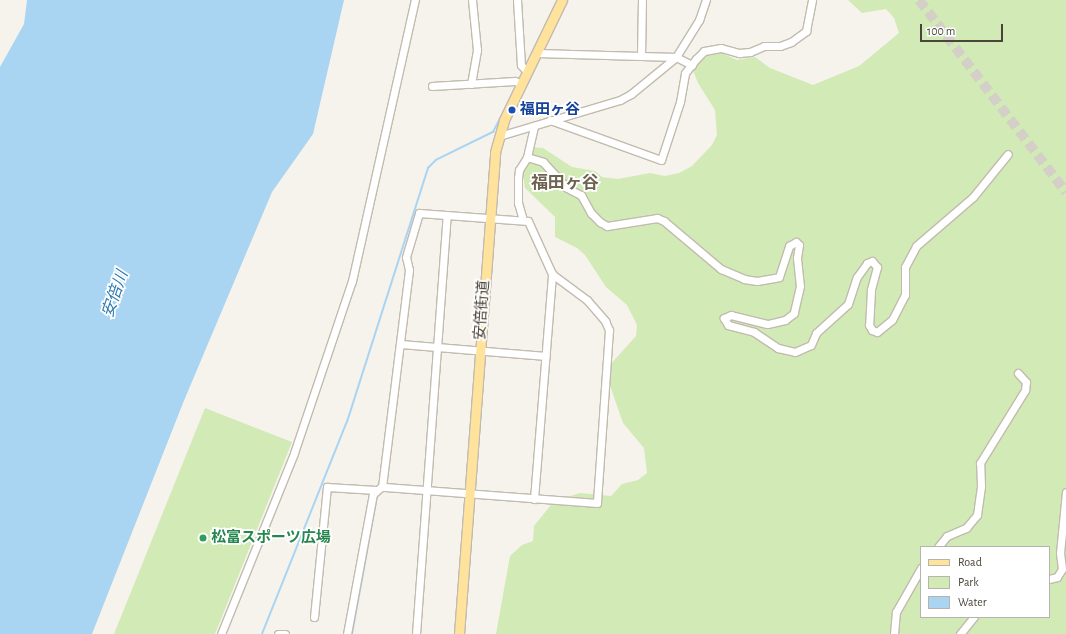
<!DOCTYPE html>
<meta charset="utf-8">
<style>
body{margin:0}
#map{position:relative;width:1066px;height:634px;overflow:hidden;background:#f6f3ec;font-family:"Alegreya Sans","Noto Sans JP",sans-serif}
div>[style]{position:absolute}
.green>*{inset:0;background:#d2eab5}
.water>*{inset:0;background:#a9d4f2}
.stream>*{height:1.5px;margin:-0.75px;padding:0 0.75px;transform-origin:0.75px;border-radius:0.75px;background:#a9d4f2}
.highway-tunnel>*{height:10px;margin-top:-5px;transform-origin:0;background:repeating-linear-gradient(90deg,#d4d0c8 0 10px,transparent 0 15px)}
.roads{filter:drop-shadow(1px 0 #c2bbae) drop-shadow(-1px 0 #c2bbae) drop-shadow(0 1px #c2bbae) drop-shadow(0 -1px #c2bbae)}
.minor>*{height:7px;margin:-3.5px;padding:0 3.5px;transform-origin:3.5px;border-radius:3.5px;background:#fff}
.major>*{height:9px;margin:-4.5px;padding:0 4.5px;transform-origin:4.5px;border-radius:4.5px;background:#ffe39c}
.dots>*{width:11px;height:11px;translate:-50% -50%;box-sizing:border-box;border:2px solid #fff;border-radius:50%}
span{translate:-50% -50%;white-space:nowrap;text-align:center;line-height:1.15;-webkit-text-stroke:3.5px #fff;paint-order:stroke}
.transit-label{font-size:15px;color:#164399;font-weight:700}
.left{translate:0 -50%;text-align:left}
.street-label{font-size:15px;color:#4b4439}
.leisure-label{font-size:15px;color:#27864d;font-weight:700}
.water-label{font-size:16px;color:#2e7ab2;font-style:italic}
.quarter-label{font-size:17px;color:#6e6250;font-weight:700}
.legend{position:absolute;left:920px;top:546px;width:130px;height:72px;box-sizing:border-box;background:#fff;border:1px solid #b7b4b0;margin:0;padding:5px 7px;list-style:none;font-size:12px;color:#4b4439}
.legend li{display:flex;align-items:center;gap:8px;height:20px}
.legend b{width:20px;border:1px solid #b7b4b0}
.scale{position:absolute;left:920px;top:24px;width:83px;height:18px;box-sizing:border-box;border:2px solid #4b4439;border-top:0;padding-left:5px;font-size:12px;line-height:14px;white-space:nowrap;color:#4b4439;-webkit-text-stroke:3px #fff;paint-order:stroke}
</style>
<div id="map">
<div class="green">
<div style="clip-path:polygon(evenodd,848px 0,1066px 0,1066px 634px,496px 634px,510px 556px,522px 545px,533px 541px,534px 526px,554px 501px,580px 493px,611px 496px,622px 484px,638px 480px,647px 473px,644px 448px,623px 423px,608px 380px,609px 366px,636px 336px,637px 325px,627px 305px,606px 287px,585px 255px,577px 248px,555px 237px,555px 217px,525px 188px,522px 168px,532px 147px,543px 148px,572px 167px,595px 171px,602px 177px,618px 179px,650px 173px,665px 176px,679px 173px,692px 166px,712px 145px,717px 135px,715px 110px,698px 83px,692px 68px,698px 60px,706px 54px,722px 53px,737px 60px,755px 57px,770px 68px,813px 85px,859px 66px,899px 33px,894px 18px,886px 9px,862px 13px,848px 0,921px 547px,1049px 547px,1049px 617px,921px 617px,921px 547px)"></div>
<div style="clip-path:polygon(205px 408px,292px 442px,215px 634px,114px 634px)"></div>
</div>
<div class="water">
<div style="clip-path:polygon(27px 0,344px 0,313px 134px,272px 192px,183px 403px,92px 634px,0 634px,0 67px,24px 24px)"></div>
</div>
<div class="stream">
<div style="left:262px;top:634px;width:228px;rotate:-68.2deg"></div>
<div style="left:347px;top:422px;width:267px;rotate:-72.3deg"></div>
<div style="left:428px;top:168px;width:11px;rotate:-45deg"></div>
<div style="left:436px;top:160px;width:64px;rotate:-26.2deg"></div>
<div style="left:493px;top:132px;width:15px;rotate:-62deg"></div>
<div style="left:352px;top:634px;width:140px;rotate:-79.7deg"></div>
</div>
<div class="highway-tunnel">
<div style="left:919px;top:0;width:242px;rotate:52.6deg"></div>
</div>
<div class="roads">
<div class="minor">
<div style="left:517px;top:0;width:65px;rotate:86.5deg"></div>
<div style="left:521px;top:65px;width:9px;rotate:49deg"></div>
<div style="left:537px;top:53px;width:139px;rotate:1.6deg"></div>
<div style="left:676px;top:57px;width:18px;rotate:27deg"></div>
<div style="left:641px;top:56px;width:56px;rotate:-89deg"></div>
<div style="left:471px;top:84px;width:35px;rotate:-80deg"></div>
<div style="left:477px;top:50px;width:50px;rotate:-95.7deg"></div>
<div style="left:432px;top:86px;width:83px;rotate:-3.4deg"></div>
<div style="left:515px;top:81px;width:7px;rotate:27deg"></div>
<div style="left:550px;top:120px;width:118px;rotate:19.8deg"></div>
<div style="left:661px;top:160px;width:61px;rotate:-71.9deg"></div>
<div style="left:680px;top:102px;width:29px;rotate:-80deg"></div>
<div style="left:685px;top:73px;width:18px;rotate:-52deg"></div>
<div style="left:696px;top:59px;width:11px;rotate:-45deg"></div>
<div style="left:704px;top:51px;width:17px;rotate:-10deg"></div>
<div style="left:721px;top:48px;width:19px;rotate:16deg"></div>
<div style="left:739px;top:53px;width:11px;rotate:-5deg"></div>
<div style="left:750px;top:52px;width:15px;rotate:-23deg"></div>
<div style="left:764px;top:46px;width:16px"></div>
<div style="left:780px;top:46px;width:12px;rotate:-20deg"></div>
<div style="left:791px;top:42px;width:19px;rotate:-36deg"></div>
<div style="left:806px;top:31px;width:32px;rotate:-79deg"></div>
<div style="left:499px;top:136px;width:126px;rotate:-16.6deg"></div>
<div style="left:620px;top:100px;width:13px;rotate:-29deg"></div>
<div style="left:631px;top:94px;width:58px;rotate:-39.4deg"></div>
<div style="left:676px;top:57px;width:44px;rotate:-58.1deg"></div>
<div style="left:699px;top:20px;width:21px;rotate:-71deg"></div>
<div style="left:527px;top:157px;width:17px;rotate:17deg"></div>
<div style="left:543px;top:162px;width:35px;rotate:47deg"></div>
<div style="left:567px;top:188px;width:16px;rotate:27deg"></div>
<div style="left:581px;top:195px;width:21px;rotate:61deg"></div>
<div style="left:591px;top:213px;width:13px;rotate:45deg"></div>
<div style="left:600px;top:222px;width:8px;rotate:30deg"></div>
<div style="left:607px;top:226px;width:51px;rotate:-9.1deg"></div>
<div style="left:657px;top:218px;width:8px;rotate:23deg"></div>
<div style="left:664px;top:221px;width:75px;rotate:40.1deg"></div>
<div style="left:721px;top:269px;width:25px;rotate:23deg"></div>
<div style="left:744px;top:279px;width:13px;rotate:9deg"></div>
<div style="left:757px;top:281px;width:22px;rotate:-10deg"></div>
<div style="left:779px;top:277px;width:33px;rotate:-72deg"></div>
<div style="left:789px;top:246px;width:8px;rotate:-30deg"></div>
<div style="left:796px;top:242px;width:4px;rotate:45deg"></div>
<div style="left:799px;top:245px;width:13px;rotate:99deg"></div>
<div style="left:797px;top:258px;width:28px;rotate:84deg"></div>
<div style="left:800px;top:286px;width:28px;rotate:103deg"></div>
<div style="left:794px;top:313px;width:11px;rotate:142deg"></div>
<div style="left:785px;top:320px;width:18px;rotate:167deg"></div>
<div style="left:767px;top:324px;width:37px;rotate:-166deg"></div>
<div style="left:731px;top:315px;width:8px;rotate:157deg"></div>
<div style="left:724px;top:318px;width:8px;rotate:60deg"></div>
<div style="left:728px;top:325px;width:27px;rotate:15deg"></div>
<div style="left:754px;top:332px;width:29px;rotate:34deg"></div>
<div style="left:778px;top:348px;width:17px;rotate:13deg"></div>
<div style="left:795px;top:352px;width:17px;rotate:-24deg"></div>
<div style="left:811px;top:345px;width:13px;rotate:-67deg"></div>
<div style="left:816px;top:333px;width:43px;rotate:-42.2deg"></div>
<div style="left:848px;top:304px;width:28px;rotate:-72deg"></div>
<div style="left:857px;top:277px;width:17px;rotate:-54deg"></div>
<div style="left:867px;top:263px;width:5px;rotate:-22deg"></div>
<div style="left:872px;top:261px;width:8px;rotate:50deg"></div>
<div style="left:877px;top:267px;width:24px;rotate:105deg"></div>
<div style="left:871px;top:290px;width:35px;rotate:93deg"></div>
<div style="left:869px;top:325px;width:6px;rotate:59deg"></div>
<div style="left:872px;top:330px;width:5px;rotate:22deg"></div>
<div style="left:877px;top:332px;width:19px;rotate:-39deg"></div>
<div style="left:892px;top:320px;width:28px;rotate:-63deg"></div>
<div style="left:905px;top:295px;width:28px;rotate:-90deg"></div>
<div style="left:905px;top:267px;width:24px;rotate:-62deg"></div>
<div style="left:916px;top:246px;width:75px;rotate:-40.7deg"></div>
<div style="left:973px;top:197px;width:55px;rotate:-50.9deg"></div>
<div style="left:419px;top:213px;width:109px;rotate:4.2deg"></div>
<div style="left:528px;top:221px;width:58px;rotate:65.6deg"></div>
<div style="left:552px;top:274px;width:44px;rotate:36.6deg"></div>
<div style="left:587px;top:300px;width:28px;rotate:49deg"></div>
<div style="left:605px;top:321px;width:10px;rotate:66deg"></div>
<div style="left:609px;top:330px;width:173px;rotate:94deg"></div>
<div style="left:597px;top:503px;width:216px;rotate:-175.7deg"></div>
<div style="left:382px;top:487px;width:219px;rotate:-82.9deg"></div>
<div style="left:409px;top:270px;width:13px;rotate:-103deg"></div>
<div style="left:406px;top:257px;width:46px;rotate:-73.5deg"></div>
<div style="left:523px;top:220px;width:18px;rotate:-106deg"></div>
<div style="left:518px;top:203px;width:25px;rotate:-90deg"></div>
<div style="left:518px;top:178px;width:8px;rotate:-83deg"></div>
<div style="left:519px;top:170px;width:15px;rotate:-58deg"></div>
<div style="left:527px;top:157px;width:32px;rotate:-77deg"></div>
<div style="left:401px;top:344px;width:145px;rotate:4.7deg"></div>
<div style="left:534px;top:499px;width:226px;rotate:-85.4deg"></div>
<div style="left:938px;top:547px;width:14px;rotate:-51deg"></div>
<div style="left:947px;top:536px;width:21px;rotate:-23deg"></div>
<div style="left:966px;top:528px;width:17px;rotate:-50deg"></div>
<div style="left:977px;top:515px;width:29px;rotate:-82deg"></div>
<div style="left:981px;top:486px;width:23px;rotate:-92deg"></div>
<div style="left:980px;top:463px;width:86px;rotate:-58.3deg"></div>
<div style="left:1025px;top:390px;width:8px;rotate:-83deg"></div>
<div style="left:1026px;top:382px;width:12px;rotate:-132deg"></div>
<div style="left:1049px;top:579px;width:8px;rotate:-14deg"></div>
<div style="left:1057px;top:577px;width:9px;rotate:-58deg"></div>
<div style="left:1062px;top:569px;width:16px;rotate:-97deg"></div>
<div style="left:1060px;top:553px;width:61px;rotate:-84.4deg"></div>
<div style="left:314px;top:617px;width:131px;rotate:-84.3deg"></div>
<div style="left:327px;top:487px;width:49px;rotate:3.5deg"></div>
<div style="left:221px;top:634px;width:195px;rotate:-68deg"></div>
<div style="left:294px;top:453px;width:182px;rotate:-71.4deg"></div>
<div style="left:352px;top:281px;width:288px;rotate:-77.4deg"></div>
<div style="left:278px;top:634px;width:7px"></div>
<div style="left:347px;top:634px;width:142px;rotate:-79.5deg"></div>
<div style="left:373px;top:494px;width:9px;rotate:-41deg"></div>
<div style="left:416px;top:634px;width:420px;rotate:-85.8deg"></div>
<div style="left:894px;top:634px;width:22px;rotate:-85deg"></div>
<div style="left:896px;top:612px;width:51px;rotate:-60.4deg"></div>
<div style="left:960px;top:634px;width:22px;rotate:-51deg"></div>
</div>
<div class="major">
<div style="left:459px;top:634px;width:483px;rotate:-85.7deg"></div>
<div style="left:495px;top:152px;width:33px;rotate:-74deg"></div>
<div style="left:504px;top:120px;width:133px;rotate:-64.2deg"></div>
</div>
</div>
<div class="dots">
<div style="left:512px;top:110px;background:#1a4fb4"></div>
<div style="left:203px;top:538px;background:#2e9e5b"></div>
</div>
<div class="transit-label">
<span class="left" style="left:520px;top:110px">福田ヶ谷</span>
</div>
<div class="street-label">
<span style="left:482px;top:310px;rotate:-86deg">安倍街道</span>
</div>
<div class="leisure-label">
<span class="left" style="left:211px;top:538px">松富スポーツ広場</span>
</div>
<div class="water-label">
<span style="left:115px;top:294px;rotate:-71deg">安倍川</span>
</div>
<div class="quarter-label">
<span style="left:565px;top:183px">福田ヶ谷</span>
</div>
<ul class="legend">
<li><b style="height:5px;background:#ffe39c"></b>Road</li>
<li><b style="height:11px;background:#d2eab5"></b>Park</li>
<li><b style="height:11px;background:#a9d4f2"></b>Water</li>
</ul>
<div class="scale">100 m</div>
</div>
